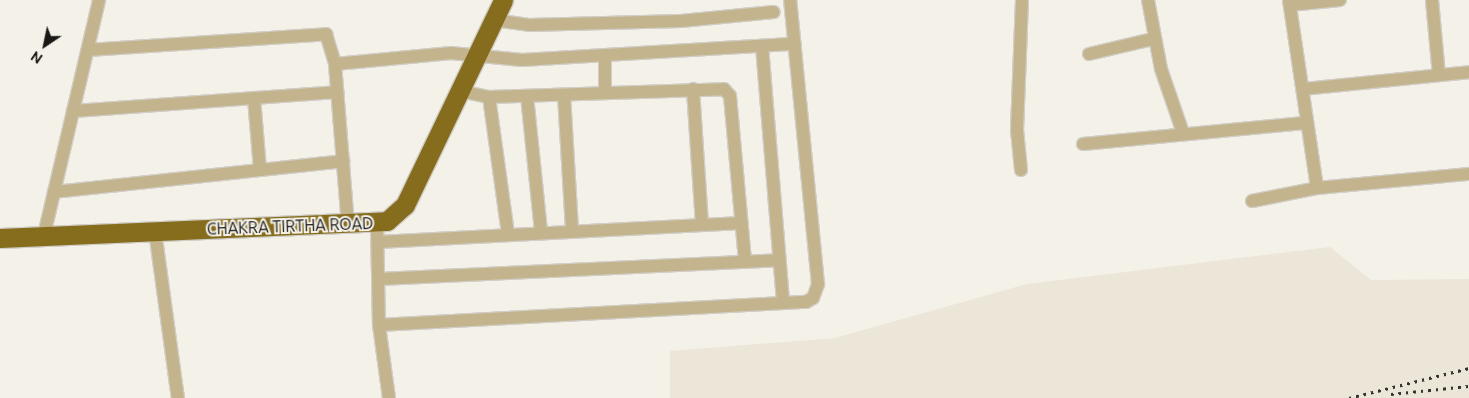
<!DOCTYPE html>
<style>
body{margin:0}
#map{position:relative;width:1469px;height:398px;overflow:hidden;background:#f4f1e9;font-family:Ubuntu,sans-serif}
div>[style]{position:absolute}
.built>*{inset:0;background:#ebe6d7}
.roads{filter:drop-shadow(1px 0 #d1cec7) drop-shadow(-1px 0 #d1cec7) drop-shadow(0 1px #d1cec7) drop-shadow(0 -1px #d1cec7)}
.minor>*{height:12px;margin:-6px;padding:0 6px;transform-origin:6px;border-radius:6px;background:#c3b48d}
.highway>*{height:19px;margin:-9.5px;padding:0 9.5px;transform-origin:9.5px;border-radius:9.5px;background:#866c1d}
.rail>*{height:3px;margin-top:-1.5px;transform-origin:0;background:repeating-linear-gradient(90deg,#34332f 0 2.5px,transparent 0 7.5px)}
span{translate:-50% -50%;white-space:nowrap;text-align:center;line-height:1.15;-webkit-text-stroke:4px #f4f1e9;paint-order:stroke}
.street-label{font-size:16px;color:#181714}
.north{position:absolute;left:20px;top:20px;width:50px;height:50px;-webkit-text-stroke:4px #f4f1e9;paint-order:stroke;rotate:214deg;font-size:14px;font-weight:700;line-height:20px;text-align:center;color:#181714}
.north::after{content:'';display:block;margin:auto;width:18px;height:22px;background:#181714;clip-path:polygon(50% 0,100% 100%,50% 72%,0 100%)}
</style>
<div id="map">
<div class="built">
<div style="clip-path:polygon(1330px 247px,1371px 280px,1469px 279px,1469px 398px,670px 398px,670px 351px,835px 338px,1027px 284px)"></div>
</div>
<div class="roads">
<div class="minor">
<div style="left:1148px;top:0;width:70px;rotate:79.3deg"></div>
<div style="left:1161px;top:69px;width:68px;rotate:71deg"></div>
<div style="left:1289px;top:0;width:190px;rotate:81.5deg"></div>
<div style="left:1432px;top:0;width:75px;rotate:84.7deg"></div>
<div style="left:1290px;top:5px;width:50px;rotate:-5.7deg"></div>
<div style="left:494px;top:20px;width:35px;rotate:8deg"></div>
<div style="left:529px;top:25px;width:152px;rotate:-1.5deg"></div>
<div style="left:681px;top:21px;width:93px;rotate:-5.5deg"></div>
<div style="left:762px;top:46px;width:258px;rotate:85.3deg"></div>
<div style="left:88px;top:50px;width:239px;rotate:-3.8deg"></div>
<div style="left:326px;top:34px;width:31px;rotate:73deg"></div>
<div style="left:335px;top:64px;width:161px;rotate:85.4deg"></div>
<div style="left:1089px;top:54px;width:66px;rotate:-13.2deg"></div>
<div style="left:605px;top:55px;width:38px;rotate:90deg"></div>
<div style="left:335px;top:64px;width:117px;rotate:-5.4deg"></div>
<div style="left:451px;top:53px;width:71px;rotate:5.6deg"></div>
<div style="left:522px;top:60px;width:273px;rotate:-3.4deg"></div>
<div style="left:693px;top:89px;width:136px;rotate:86.2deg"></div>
<div style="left:1303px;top:89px;width:167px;rotate:-5.8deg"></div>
<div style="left:460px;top:91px;width:30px;rotate:12deg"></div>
<div style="left:489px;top:97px;width:235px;rotate:-1.9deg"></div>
<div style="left:724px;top:89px;width:9px;rotate:49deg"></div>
<div style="left:730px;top:96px;width:166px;rotate:84.8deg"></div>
<div style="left:564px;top:95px;width:136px;rotate:86.6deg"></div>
<div style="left:527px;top:96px;width:137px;rotate:84.1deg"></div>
<div style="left:489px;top:97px;width:138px;rotate:82.1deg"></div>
<div style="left:254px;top:98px;width:72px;rotate:85.2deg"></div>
<div style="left:73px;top:111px;width:265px;rotate:-4.1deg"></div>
<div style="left:1083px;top:144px;width:225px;rotate:-5.4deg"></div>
<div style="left:1021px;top:170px;width:40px;rotate:-95.7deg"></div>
<div style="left:1017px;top:130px;width:130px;rotate:-87.8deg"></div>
<div style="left:54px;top:192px;width:291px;rotate:-6.1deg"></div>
<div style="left:1252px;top:201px;width:66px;rotate:-11.3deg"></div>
<div style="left:1317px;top:188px;width:153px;rotate:-5.3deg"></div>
<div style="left:377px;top:223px;width:102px;rotate:88.9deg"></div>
<div style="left:379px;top:325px;width:74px;rotate:82.2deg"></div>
<div style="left:155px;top:231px;width:169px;rotate:82.2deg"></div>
<div style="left:44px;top:235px;width:241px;rotate:-76.8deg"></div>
<div style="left:378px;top:242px;width:364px;rotate:-3deg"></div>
<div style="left:379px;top:279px;width:400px;rotate:-2.7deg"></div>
<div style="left:379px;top:325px;width:428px;rotate:-3.1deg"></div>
<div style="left:806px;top:302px;width:8px;rotate:-30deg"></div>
<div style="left:813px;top:298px;width:15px;rotate:-70deg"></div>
<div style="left:818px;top:284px;width:285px;rotate:-95.6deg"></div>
</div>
<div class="highway">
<div style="left:0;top:238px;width:387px;rotate:-2.5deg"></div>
<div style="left:387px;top:221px;width:24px;rotate:-42deg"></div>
<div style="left:405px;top:205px;width:227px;rotate:-64.4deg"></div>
</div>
</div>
<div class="rail">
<div style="left:1391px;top:394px;width:78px;rotate:-5.9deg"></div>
<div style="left:1349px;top:398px;width:124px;rotate:-14deg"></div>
</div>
<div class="street-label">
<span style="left:290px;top:226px;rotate:-2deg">CHAKRA TIRTHA ROAD</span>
</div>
<div class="north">N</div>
</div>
